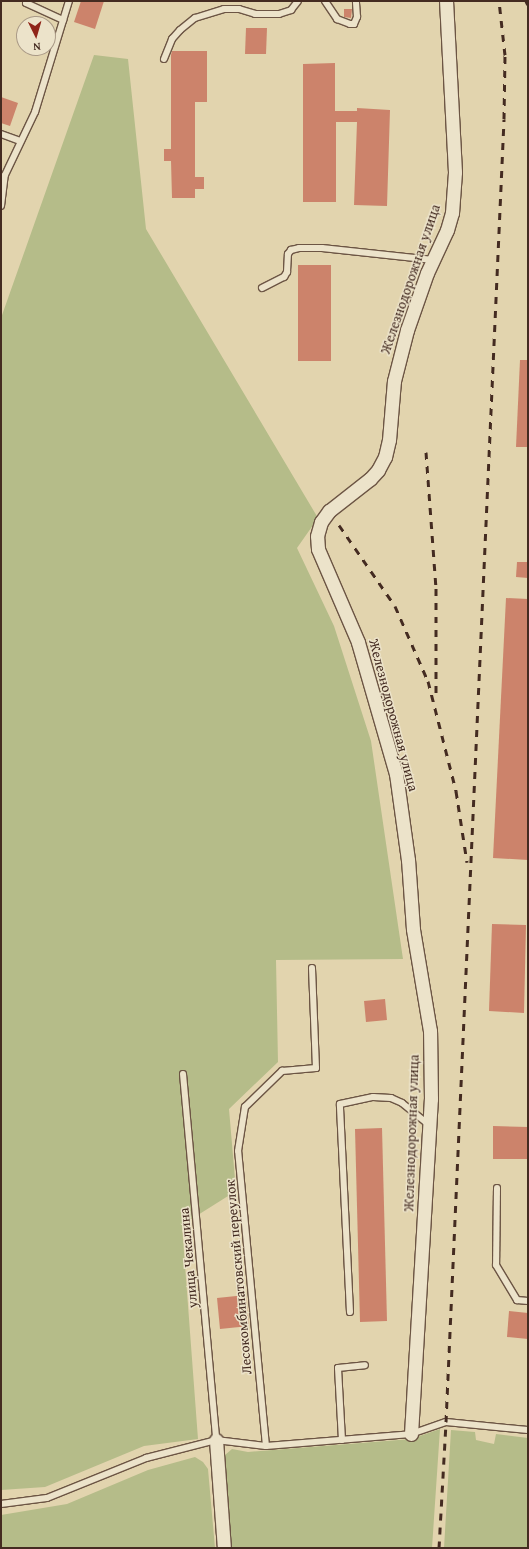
<!DOCTYPE html>
<meta charset="utf-8">
<style>
body{margin:0}
#map{position:relative;width:529px;height:1549px;overflow:hidden;background:#e2d4ae;font-family:"Gentium Book Plus",serif}
div>[style]{position:absolute}
.green>*{inset:0;background:#b5bc89}
.building>*{inset:0;background:#cc836b}
.roads{filter:drop-shadow(1px 0 #6c5544) drop-shadow(-1px 0 #6c5544) drop-shadow(0 1px #6c5544) drop-shadow(0 -1px #6c5544)}
.lane>*{height:6px;margin:-3px;padding:0 3px;transform-origin:3px;border-radius:3px;background:#ece3ca}
.street>*{height:13px;margin:-6.5px;padding:0 6.5px;transform-origin:6.5px;border-radius:6.5px;background:#ece3ca}
.rail>*{height:3px;margin-top:-1.5px;transform-origin:0;background:repeating-linear-gradient(90deg,#442b21 0 7px,transparent 0 14px)}
span{translate:-50% -50%;white-space:nowrap;text-align:center;line-height:1.15;-webkit-text-stroke:3px #ece3ca;paint-order:stroke}
.street-label{font-size:14px;color:#442b21}
.frame{position:absolute;inset:0;border:2px solid #442b21;pointer-events:none}
.north{position:absolute;left:16px;top:16px;width:40px;height:40px;box-sizing:border-box;background:#ece3ca;border:1px solid #a99986;border-radius:50%;rotate:175deg;font-size:11px;font-weight:700;line-height:16px;text-align:center;color:#442b21}
.north::after{content:'';display:block;margin:auto;width:14px;height:18px;background:#8f2418;clip-path:polygon(50% 0,100% 100%,50% 72%,0 100%)}
</style>
<div id="map">
<div class="green">
<div style="clip-path:polygon(94px 55px,128px 59px,146px 229px,318px 518px,297px 548px,334px 626px,371px 741px,403px 959px,276px 960px,278px 1062px,229px 1109px,236px 1191px,182px 1225px,198px 1439px,144px 1446px,45px 1487px,1px 1490px,1px 318px)"></div>
<div style="clip-path:polygon(440px 1429px,432px 1548px,231px 1548px,225px 1455px,232px 1449px,248px 1452px,411px 1439px)"></div>
<div style="clip-path:polygon(451px 1430px,475px 1432px,476px 1440px,494px 1444px,496px 1434px,528px 1438px,528px 1548px,444px 1548px)"></div>
<div style="clip-path:polygon(195px 1457px,203px 1462px,208px 1469px,215px 1548px,1px 1548px,1px 1515px,67px 1504px,148px 1470px)"></div>
</div>
<div class="building">
<div style="clip-path:polygon(81px 1px,104px 1px,95px 29px,74px 22px)"></div>
<div style="clip-path:polygon(344px 9px,352px 9px,351px 18px,344px 17px)"></div>
<div style="clip-path:polygon(246px 28px,267px 28px,266px 54px,245px 54px)"></div>
<div style="clip-path:polygon(172px 51px,207px 51px,207px 102px,195px 102px,195px 177px,204px 177px,204px 189px,195px 189px,195px 198px,172px 198px,171px 161px,164px 161px,164px 149px,171px 149px,171px 55px)"></div>
<div style="clip-path:polygon(335px 63px,335px 111px,357px 111px,357px 108px,390px 110px,387px 206px,354px 205px,357px 122px,336px 122px,336px 202px,303px 202px,303px 64px)"></div>
<div style="clip-path:polygon(1px 97px,18px 103px,10px 126px,1px 123px)"></div>
<div style="clip-path:polygon(298px 265px,331px 265px,331px 361px,298px 361px)"></div>
<div style="clip-path:polygon(520px 360px,528px 360px,528px 447px,516px 447px)"></div>
<div style="clip-path:polygon(517px 562px,528px 562px,528px 578px,516px 577px)"></div>
<div style="clip-path:polygon(506px 598px,528px 599px,528px 860px,493px 858px)"></div>
<div style="clip-path:polygon(492px 924px,526px 925px,524px 1013px,489px 1011px)"></div>
<div style="clip-path:polygon(385px 999px,387px 1020px,366px 1022px,364px 1001px)"></div>
<div style="clip-path:polygon(493px 1126px,528px 1127px,528px 1159px,493px 1159px)"></div>
<div style="clip-path:polygon(382px 1128px,387px 1321px,360px 1322px,355px 1129px)"></div>
<div style="clip-path:polygon(246px 1295px,249px 1326px,220px 1329px,217px 1298px)"></div>
<div style="clip-path:polygon(509px 1311px,528px 1313px,528px 1339px,507px 1337px)"></div>
</div>
<div class="roads">
<div class="lane">
<div style="left:27px;top:1px;width:2px;rotate:117deg"></div>
<div style="left:26px;top:3px;width:41px;rotate:24.7deg"></div>
<div style="left:325px;top:1px;width:22px;rotate:56deg"></div>
<div style="left:337px;top:19px;width:14px;rotate:21deg"></div>
<div style="left:350px;top:24px;width:4px"></div>
<div style="left:354px;top:24px;width:8px;rotate:-67deg"></div>
<div style="left:357px;top:17px;width:16px;rotate:-94deg"></div>
<div style="left:164px;top:59px;width:22px;rotate:-68deg"></div>
<div style="left:172px;top:39px;width:12px;rotate:-48deg"></div>
<div style="left:180px;top:30px;width:19px;rotate:-39deg"></div>
<div style="left:195px;top:18px;width:30px;rotate:-17deg"></div>
<div style="left:224px;top:9px;width:15px"></div>
<div style="left:239px;top:9px;width:17px;rotate:17deg"></div>
<div style="left:255px;top:14px;width:24px"></div>
<div style="left:279px;top:14px;width:13px;rotate:-18deg"></div>
<div style="left:291px;top:10px;width:11px;rotate:-52deg"></div>
<div style="left:1px;top:134px;width:20px;rotate:20deg"></div>
<div style="left:1px;top:206px;width:31px;rotate:-83deg"></div>
<div style="left:5px;top:175px;width:70px;rotate:-64.5deg"></div>
<div style="left:35px;top:112px;width:116px;rotate:-73deg"></div>
<div style="left:262px;top:288px;width:25px;rotate:-27deg"></div>
<div style="left:284px;top:277px;width:6px;rotate:-59deg"></div>
<div style="left:287px;top:272px;width:18px;rotate:-87deg"></div>
<div style="left:288px;top:254px;width:5px;rotate:-53deg"></div>
<div style="left:291px;top:250px;width:8px;rotate:-14deg"></div>
<div style="left:299px;top:248px;width:23px"></div>
<div style="left:322px;top:248px;width:112px;rotate:6.2deg"></div>
<div style="left:183px;top:1074px;width:367px;rotate:84.8deg"></div>
<div style="left:497px;top:1188px;width:77px;rotate:90.7deg"></div>
<div style="left:496px;top:1265px;width:41px;rotate:59deg"></div>
<div style="left:517px;top:1300px;width:11px;rotate:5deg"></div>
<div style="left:350px;top:1312px;width:208px;rotate:-92.8deg"></div>
<div style="left:340px;top:1104px;width:34px;rotate:-12deg"></div>
<div style="left:373px;top:1097px;width:18px;rotate:3deg"></div>
<div style="left:391px;top:1098px;width:12px;rotate:24deg"></div>
<div style="left:402px;top:1103px;width:35px;rotate:39deg"></div>
<div style="left:342px;top:1440px;width:72px;rotate:-93.2deg"></div>
<div style="left:338px;top:1368px;width:27px;rotate:-6deg"></div>
<div style="left:266px;top:1446px;width:296px;rotate:-95.4deg"></div>
<div style="left:238px;top:1151px;width:45px;rotate:-81deg"></div>
<div style="left:245px;top:1107px;width:52px;rotate:-44.2deg"></div>
<div style="left:282px;top:1071px;width:34px;rotate:-5deg"></div>
<div style="left:316px;top:1068px;width:100px;rotate:-92.3deg"></div>
<div style="left:1px;top:1504px;width:46px;rotate:-7.4deg"></div>
<div style="left:47px;top:1498px;width:107px;rotate:-22deg"></div>
<div style="left:146px;top:1458px;width:72px;rotate:-14.4deg"></div>
<div style="left:216px;top:1440px;width:50px;rotate:6.8deg"></div>
<div style="left:266px;top:1446px;width:145px;rotate:-4.7deg"></div>
<div style="left:411px;top:1434px;width:37px;rotate:-19deg"></div>
<div style="left:446px;top:1422px;width:82px;rotate:5.6deg"></div>
</div>
<div class="street">
<div style="left:411px;top:1434px;width:336px;rotate:-86.6deg"></div>
<div style="left:431px;top:1099px;width:68px;rotate:-90.8deg"></div>
<div style="left:430px;top:1031px;width:103px;rotate:-99.5deg"></div>
<div style="left:413px;top:929px;width:69px;rotate:-94.1deg"></div>
<div style="left:408px;top:860px;width:87px;rotate:-97.9deg"></div>
<div style="left:396px;top:774px;width:137px;rotate:-106.1deg"></div>
<div style="left:358px;top:642px;width:101px;rotate:-113.3deg"></div>
<div style="left:318px;top:549px;width:13px;rotate:-94deg"></div>
<div style="left:317px;top:536px;width:15px;rotate:-74deg"></div>
<div style="left:321px;top:522px;width:14px;rotate:-54deg"></div>
<div style="left:329px;top:511px;width:52px;rotate:-38deg"></div>
<div style="left:370px;top:479px;width:12px;rotate:-48deg"></div>
<div style="left:378px;top:470px;width:15px;rotate:-62deg"></div>
<div style="left:385px;top:457px;width:17px;rotate:-77deg"></div>
<div style="left:389px;top:440px;width:59px;rotate:-85.2deg"></div>
<div style="left:394px;top:381px;width:53px;rotate:-75.7deg"></div>
<div style="left:407px;top:330px;width:60px;rotate:-70.7deg"></div>
<div style="left:427px;top:273px;width:47px;rotate:-65.1deg"></div>
<div style="left:447px;top:230px;width:18px;rotate:-74deg"></div>
<div style="left:452px;top:213px;width:41px;rotate:-85.8deg"></div>
<div style="left:455px;top:172px;width:171px;rotate:-93deg"></div>
<div style="left:216px;top:1440px;width:108px;rotate:85.8deg"></div>
</div>
</div>
<div class="rail">
<div style="left:526px;top:1px;width:4px;rotate:63deg"></div>
<div style="left:426px;top:452px;width:136px;rotate:85.8deg"></div>
<div style="left:436px;top:588px;width:110px;rotate:90deg"></div>
<div style="left:339px;top:525px;width:98px;rotate:55.3deg"></div>
<div style="left:395px;top:606px;width:82px;rotate:66.3deg"></div>
<div style="left:428px;top:681px;width:114px;rotate:75.7deg"></div>
<div style="left:456px;top:791px;width:72px;rotate:81.2deg"></div>
<div style="left:439px;top:1548px;width:126px;rotate:-86.8deg"></div>
<div style="left:446px;top:1422px;width:1304px;rotate:-87.45deg"></div>
<div style="left:504px;top:119px;width:64px;rotate:-89.1deg"></div>
<div style="left:505px;top:55px;width:54px;rotate:-96.3deg"></div>
</div>
<div class="street-label">
<span style="left:410px;top:279px;rotate:-71deg">Железнодорожная улица</span>
<span style="left:394px;top:715px;rotate:75deg">Железнодорожная улица</span>
<span style="left:411px;top:1133px;rotate:-88deg">Железнодорожная улица</span>
<span style="left:188px;top:1258px;rotate:-95deg">улица Чекалина</span>
<span style="left:238px;top:1277px;rotate:-95deg">Лесокомбинатовский переулок</span>
</div>
<div class="frame"></div>
<div class="north">N</div>
</div>
